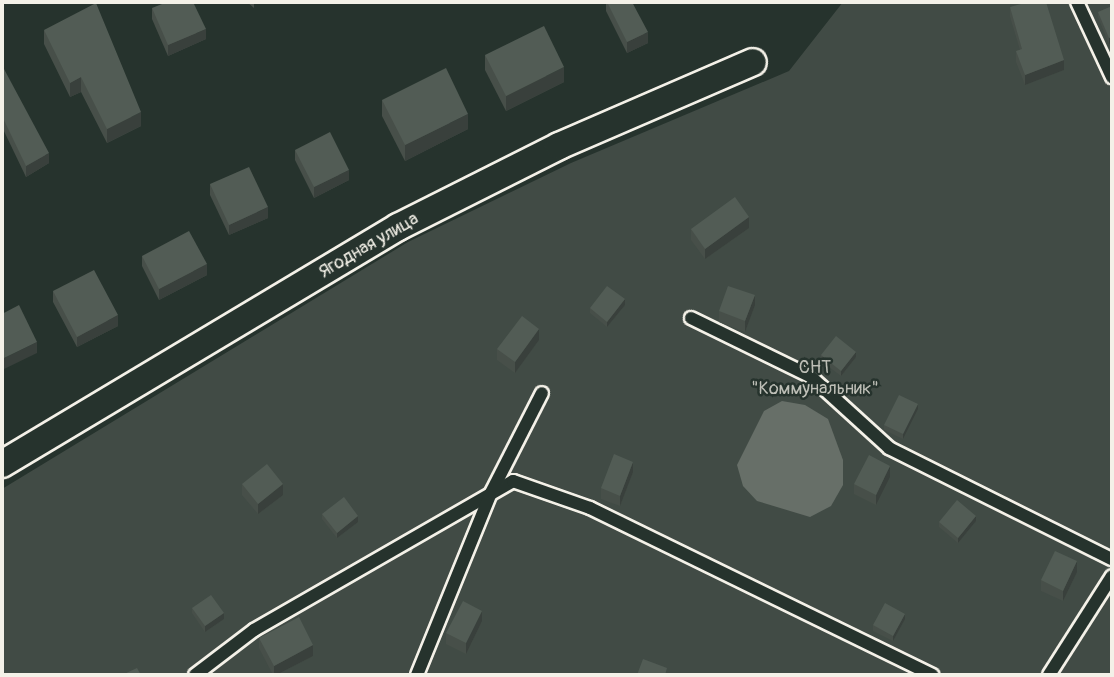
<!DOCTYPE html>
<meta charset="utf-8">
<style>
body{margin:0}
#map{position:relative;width:1114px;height:677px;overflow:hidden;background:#26332d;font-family:Pangolin,sans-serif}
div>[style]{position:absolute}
.green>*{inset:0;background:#414b45}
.water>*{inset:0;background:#676f68}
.roads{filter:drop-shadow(2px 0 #f4f1e8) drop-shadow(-2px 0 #f4f1e8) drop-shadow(0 2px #f4f1e8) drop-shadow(0 -2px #f4f1e8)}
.service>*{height:12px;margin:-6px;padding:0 6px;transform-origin:6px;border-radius:6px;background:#26332d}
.minor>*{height:26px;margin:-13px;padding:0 13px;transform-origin:13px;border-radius:13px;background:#26332d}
.wall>*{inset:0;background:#474f49}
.shaded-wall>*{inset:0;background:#39403c}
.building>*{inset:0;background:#525c55}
span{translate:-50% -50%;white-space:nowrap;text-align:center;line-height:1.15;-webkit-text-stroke:5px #26332d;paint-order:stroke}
.street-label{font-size:18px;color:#f4f1e8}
.park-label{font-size:18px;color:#bebfb7}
.frame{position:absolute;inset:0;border:4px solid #f4f1e8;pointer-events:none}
</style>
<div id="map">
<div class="green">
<div style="clip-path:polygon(843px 2px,1112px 2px,1112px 675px,2px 675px,2px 489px,408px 242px,571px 163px,789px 71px)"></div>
</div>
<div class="water">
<div style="clip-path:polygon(782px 401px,805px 405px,828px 419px,843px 460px,843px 485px,831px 506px,810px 517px,757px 501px,743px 486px,737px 465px,764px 411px)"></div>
</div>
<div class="roads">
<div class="service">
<div style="left:1077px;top:2px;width:83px;rotate:65deg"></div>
<div style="left:691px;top:318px;width:132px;rotate:26deg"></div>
<div style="left:810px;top:376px;width:107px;rotate:42.3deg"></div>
<div style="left:889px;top:448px;width:249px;rotate:26.5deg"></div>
<div style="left:195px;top:675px;width:74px;rotate:-37.3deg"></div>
<div style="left:254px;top:630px;width:299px;rotate:-29.9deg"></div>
<div style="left:513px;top:481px;width:82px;rotate:19.3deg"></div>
<div style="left:590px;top:508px;width:381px;rotate:26deg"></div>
<div style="left:417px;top:675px;width:196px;rotate:-67.9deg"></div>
<div style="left:491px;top:493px;width:112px;rotate:-63deg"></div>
<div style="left:1049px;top:675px;width:117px;rotate:-57.5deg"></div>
</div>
<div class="minor">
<div style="left:2px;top:464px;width:462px;rotate:-30.9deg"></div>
<div style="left:398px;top:227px;width:180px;rotate:-26.7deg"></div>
<div style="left:559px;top:146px;width:211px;rotate:-23.4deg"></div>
</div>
</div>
<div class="wall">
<div style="clip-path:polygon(247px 2px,254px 2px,254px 8px)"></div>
<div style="clip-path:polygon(606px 2px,632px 2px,648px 43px,627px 53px,606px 11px)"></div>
<div style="clip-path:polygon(1112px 6px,1112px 42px,1109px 44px,1098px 17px,1098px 12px)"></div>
<div style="clip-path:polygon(1010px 7px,1064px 70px,1025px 85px,1016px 62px,1016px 51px,1020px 50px,1010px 17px)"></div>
<div style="clip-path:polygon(152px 8px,206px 39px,168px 56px,152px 19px)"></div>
<div style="clip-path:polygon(44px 30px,141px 126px,107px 143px,81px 92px,70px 97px,44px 44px)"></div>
<div style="clip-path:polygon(485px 55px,564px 82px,506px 111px,485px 70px)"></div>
<div style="clip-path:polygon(2px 70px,49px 163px,26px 177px,2px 127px)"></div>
<div style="clip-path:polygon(382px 100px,468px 129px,405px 161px,382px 116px)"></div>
<div style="clip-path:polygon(295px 150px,349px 180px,314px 198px,295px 160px)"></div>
<div style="clip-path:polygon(210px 184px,268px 218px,229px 235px,210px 195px)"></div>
<div style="clip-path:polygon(749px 228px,705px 259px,691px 240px,691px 229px)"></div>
<div style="clip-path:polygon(142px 256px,207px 275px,159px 300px,142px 266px)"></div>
<div style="clip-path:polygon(53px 291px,118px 326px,77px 347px,53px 302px)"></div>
<div style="clip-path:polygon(625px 305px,607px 327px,590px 313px,590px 308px)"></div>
<div style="clip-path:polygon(755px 305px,745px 332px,719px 322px,719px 311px)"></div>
<div style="clip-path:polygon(539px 340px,515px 373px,497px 360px,497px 349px)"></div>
<div style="clip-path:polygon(821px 355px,856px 357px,841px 376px,821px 361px)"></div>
<div style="clip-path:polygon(918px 409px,903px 439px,884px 430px,884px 425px)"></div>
<div style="clip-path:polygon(633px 472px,620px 506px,601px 499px,601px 488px)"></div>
<div style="clip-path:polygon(890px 477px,876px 505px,854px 494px,854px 484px)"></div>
<div style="clip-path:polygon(242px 484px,283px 495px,258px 514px,242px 495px)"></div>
<div style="clip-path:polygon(322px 514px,358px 522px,337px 538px,322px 519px)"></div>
<div style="clip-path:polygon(976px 521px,958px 543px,939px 527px,939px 522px)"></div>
<div style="clip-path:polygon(1077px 572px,1063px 601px,1041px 591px,1041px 580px)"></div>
<div style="clip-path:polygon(192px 608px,224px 619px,205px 632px,192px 613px)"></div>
<div style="clip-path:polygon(905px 619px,893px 641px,873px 631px,873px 625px)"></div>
<div style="clip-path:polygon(482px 621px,466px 654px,446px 644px,446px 633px)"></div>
<div style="clip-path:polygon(259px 638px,313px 656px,276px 675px,273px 675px,259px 648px)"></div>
</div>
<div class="shaded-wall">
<div style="clip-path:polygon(206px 29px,206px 39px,168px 56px,168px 45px)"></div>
<div style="clip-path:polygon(648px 32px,648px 43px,627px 53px,627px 42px)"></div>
<div style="clip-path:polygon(1112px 37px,1112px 42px,1109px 44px,1109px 38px)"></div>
<div style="clip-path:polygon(1064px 60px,1064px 70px,1025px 85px,1025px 75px)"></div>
<div style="clip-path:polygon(564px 67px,564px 82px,506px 111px,506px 96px)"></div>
<div style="clip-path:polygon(81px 77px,81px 92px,70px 97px,70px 83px)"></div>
<div style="clip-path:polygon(141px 112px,141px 126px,107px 143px,107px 129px)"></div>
<div style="clip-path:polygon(468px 114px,468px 129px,405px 161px,405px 145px)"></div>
<div style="clip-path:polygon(49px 153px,49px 163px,26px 177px,26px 166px)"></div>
<div style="clip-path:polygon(349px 170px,349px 180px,314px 198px,314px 187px)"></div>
<div style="clip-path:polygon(268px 207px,268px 218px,229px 235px,229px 225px)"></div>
<div style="clip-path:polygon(749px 217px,749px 228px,705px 259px,705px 249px)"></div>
<div style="clip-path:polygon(207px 264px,207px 275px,159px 300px,159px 289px)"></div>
<div style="clip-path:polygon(755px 295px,755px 305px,745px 332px,745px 321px)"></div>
<div style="clip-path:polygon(625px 299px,625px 305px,607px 327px,607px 322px)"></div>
<div style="clip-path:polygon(118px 315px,118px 326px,77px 347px,77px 337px)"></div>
<div style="clip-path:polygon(539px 329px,539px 340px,515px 373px,515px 362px)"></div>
<div style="clip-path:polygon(37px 342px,37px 353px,2px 370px,2px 359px)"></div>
<div style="clip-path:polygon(856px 352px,856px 357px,841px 376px,841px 371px)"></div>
<div style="clip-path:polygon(918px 404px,918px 409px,903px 439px,903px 434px)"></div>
<div style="clip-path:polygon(633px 462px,633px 472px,620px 506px,620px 496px)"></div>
<div style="clip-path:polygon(890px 466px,890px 477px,876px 505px,876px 495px)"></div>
<div style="clip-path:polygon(283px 484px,283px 495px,258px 514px,258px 504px)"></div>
<div style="clip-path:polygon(358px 516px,358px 522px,337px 538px,337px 533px)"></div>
<div style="clip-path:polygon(976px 516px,976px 521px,958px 543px,958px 538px)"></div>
<div style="clip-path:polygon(1077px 561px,1077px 572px,1063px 601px,1063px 591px)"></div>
<div style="clip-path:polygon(482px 611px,482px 621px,466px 654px,466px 643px)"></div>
<div style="clip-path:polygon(224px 613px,224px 619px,205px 632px,205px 626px)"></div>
<div style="clip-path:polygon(905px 614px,905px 619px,893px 641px,893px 636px)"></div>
<div style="clip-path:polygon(313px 645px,313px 656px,276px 675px,274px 675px,274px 666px)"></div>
</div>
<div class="building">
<div style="clip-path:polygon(167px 2px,193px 2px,206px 29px,168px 45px,152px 8px)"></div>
<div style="clip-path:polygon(607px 2px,632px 2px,648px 32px,627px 42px)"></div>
<div style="clip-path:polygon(1028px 2px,1046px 2px,1064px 60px,1025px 75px,1016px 51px,1022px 49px,1010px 7px)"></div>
<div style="clip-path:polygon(96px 3px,141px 112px,107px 129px,81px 77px,70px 83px,44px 30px)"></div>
<div style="clip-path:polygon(1112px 6px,1112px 37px,1109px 38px,1098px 12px)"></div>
<div style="clip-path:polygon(544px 26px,564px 67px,506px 96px,485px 55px)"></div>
<div style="clip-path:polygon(446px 68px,468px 114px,405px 145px,382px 100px)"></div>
<div style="clip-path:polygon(4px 69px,49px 153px,26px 166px,2px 116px,2px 70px)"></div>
<div style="clip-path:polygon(330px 132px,349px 170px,314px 187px,295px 150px)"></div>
<div style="clip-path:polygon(249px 167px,268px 207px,229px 225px,210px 184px)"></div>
<div style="clip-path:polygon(735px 197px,749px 217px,705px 249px,691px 229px)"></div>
<div style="clip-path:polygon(189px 231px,207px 264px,159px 289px,142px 256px)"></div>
<div style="clip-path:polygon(94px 270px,118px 315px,77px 337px,53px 291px)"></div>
<div style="clip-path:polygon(607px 286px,625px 299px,607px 322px,590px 308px)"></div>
<div style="clip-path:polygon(728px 286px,755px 295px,745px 321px,719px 311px)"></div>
<div style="clip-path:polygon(19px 305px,37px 342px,2px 359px,2px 314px)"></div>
<div style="clip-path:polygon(522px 316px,539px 329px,515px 362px,497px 349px)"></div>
<div style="clip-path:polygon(836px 336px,856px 352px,841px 371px,821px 355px)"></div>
<div style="clip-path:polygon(899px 395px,918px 404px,903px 434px,884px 425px)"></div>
<div style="clip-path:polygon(614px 454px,633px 462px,620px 496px,601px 488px)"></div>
<div style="clip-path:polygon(869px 455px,890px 466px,876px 495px,854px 484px)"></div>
<div style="clip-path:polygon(267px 464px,283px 484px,258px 504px,242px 484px)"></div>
<div style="clip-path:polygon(344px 497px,358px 516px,337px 533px,322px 514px)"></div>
<div style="clip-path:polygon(957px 500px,976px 516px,958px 538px,939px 522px)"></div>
<div style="clip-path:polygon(1055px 551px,1077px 561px,1063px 591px,1041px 580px)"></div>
<div style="clip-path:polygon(211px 595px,224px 613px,205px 626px,192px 608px)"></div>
<div style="clip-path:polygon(463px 601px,482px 611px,466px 643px,446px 633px)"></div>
<div style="clip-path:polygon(885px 603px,905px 614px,893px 636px,873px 625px)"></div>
<div style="clip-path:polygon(299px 617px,313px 645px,274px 666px,259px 638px)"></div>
<div style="clip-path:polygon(643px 659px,667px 668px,665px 675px,637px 675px)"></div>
<div style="clip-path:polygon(137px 668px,141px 675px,122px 675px)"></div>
</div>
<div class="street-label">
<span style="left:369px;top:246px;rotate:-30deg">Ягодная улица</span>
</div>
<div class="park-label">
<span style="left:815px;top:379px">СНТ<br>"Коммунальник"</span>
</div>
<div class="frame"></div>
</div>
